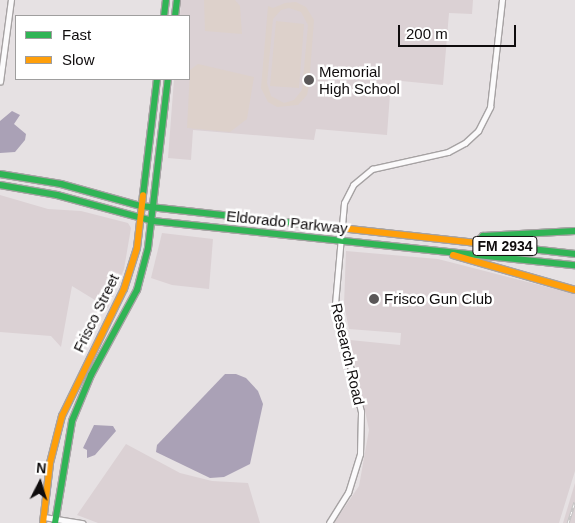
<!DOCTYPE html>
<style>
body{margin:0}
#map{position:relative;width:575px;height:523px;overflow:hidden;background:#e6e1e3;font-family:Helvetica,sans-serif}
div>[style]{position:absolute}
.built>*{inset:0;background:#dbd1d4}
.green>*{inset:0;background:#ddd1cb}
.water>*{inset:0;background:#aaa1b6}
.roads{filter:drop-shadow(1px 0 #a6a2a3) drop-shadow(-1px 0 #a6a2a3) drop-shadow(0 1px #a6a2a3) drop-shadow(0 -1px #a6a2a3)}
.street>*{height:4.5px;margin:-2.25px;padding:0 2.25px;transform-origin:2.25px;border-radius:2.25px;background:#fbfafb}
.fast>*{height:6px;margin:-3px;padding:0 3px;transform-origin:3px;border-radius:3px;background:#30b455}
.slow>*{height:6px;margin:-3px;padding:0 3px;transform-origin:3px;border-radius:3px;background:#ff9f0a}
.rail>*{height:3px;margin-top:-1.5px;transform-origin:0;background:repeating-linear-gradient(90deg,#fff 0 4px,#c6c5c5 0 8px);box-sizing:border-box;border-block:1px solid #c6c5c5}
.dots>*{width:14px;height:14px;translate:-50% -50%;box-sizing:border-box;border:2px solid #fff;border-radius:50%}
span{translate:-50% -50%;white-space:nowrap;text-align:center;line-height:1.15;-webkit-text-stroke:5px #fff;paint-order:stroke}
.shield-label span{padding:1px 4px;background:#fff;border:1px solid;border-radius:4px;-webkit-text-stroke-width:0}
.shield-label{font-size:14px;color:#0f0c0d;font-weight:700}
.poi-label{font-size:15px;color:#0f0c0d}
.left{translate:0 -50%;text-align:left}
.street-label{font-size:15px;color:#0f0c0d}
.legend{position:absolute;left:15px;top:15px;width:175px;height:65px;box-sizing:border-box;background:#fff;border:1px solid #9f9e9e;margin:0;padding:6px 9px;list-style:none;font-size:15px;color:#0f0c0d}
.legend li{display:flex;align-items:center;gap:10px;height:25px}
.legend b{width:25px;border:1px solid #9f9e9e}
.north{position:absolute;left:15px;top:458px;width:50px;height:50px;-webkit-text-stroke:4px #fff;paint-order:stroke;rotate:5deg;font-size:14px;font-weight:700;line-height:20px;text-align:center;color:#0f0c0d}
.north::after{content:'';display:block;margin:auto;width:18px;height:22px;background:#0f0c0d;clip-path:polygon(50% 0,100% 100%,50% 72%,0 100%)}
.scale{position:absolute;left:398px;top:25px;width:118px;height:22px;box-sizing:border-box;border:2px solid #0f0c0d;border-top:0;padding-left:6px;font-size:15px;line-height:18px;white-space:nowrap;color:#0f0c0d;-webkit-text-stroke:4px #fff;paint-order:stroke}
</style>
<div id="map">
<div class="built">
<div style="clip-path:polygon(181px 0,473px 0,472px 14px,449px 13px,443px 85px,391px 80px,387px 135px,316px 129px,314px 140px,193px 130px,191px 160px,168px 158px,174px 79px,189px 79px,189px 16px,180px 16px)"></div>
<div style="clip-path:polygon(0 195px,48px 209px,81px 211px,128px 223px,131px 228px,124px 269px,108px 308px,72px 286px,61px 347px,51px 336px,0 332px)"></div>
<div style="clip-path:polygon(162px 233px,213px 239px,209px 289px,172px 285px,151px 278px)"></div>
<div style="clip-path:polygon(346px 251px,438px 259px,575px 294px,575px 471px,559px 523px,334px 523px,359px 486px,369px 430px,350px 340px,400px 345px,401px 333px,349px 329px,344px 305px)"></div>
<div style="clip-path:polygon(126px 444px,180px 473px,212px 481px,248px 483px,260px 523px,98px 523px,77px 515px)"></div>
<div style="clip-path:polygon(575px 483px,575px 523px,563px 523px)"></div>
</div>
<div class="green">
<div style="clip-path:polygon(204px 0,235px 0,240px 6px,242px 34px,205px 31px)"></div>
<div style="clip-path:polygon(evenodd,296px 2px,306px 7px,314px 20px,309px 85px,307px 95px,298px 105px,277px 107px,268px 102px,261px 88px,268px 6px,273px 8px,285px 3px,296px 2px,289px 8px,301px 12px,308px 25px,302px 90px,294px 100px,284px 103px,271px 96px,267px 83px,273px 19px,281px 10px,289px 8px)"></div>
<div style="clip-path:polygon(276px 21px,304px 24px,299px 88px,270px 86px)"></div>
<div style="clip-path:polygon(198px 64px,254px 77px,247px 119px,230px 132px,187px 128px,190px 70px)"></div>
</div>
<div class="water">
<div style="clip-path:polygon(12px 111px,20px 115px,14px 124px,26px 134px,25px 140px,15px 152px,0 153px,0 121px)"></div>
<div style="clip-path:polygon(225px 374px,236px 374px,246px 378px,258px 391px,263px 404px,250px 464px,224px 477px,210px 478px,156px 452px,157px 445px)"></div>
<div style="clip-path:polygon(94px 425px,113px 426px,116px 431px,95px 455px,87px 458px,87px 450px,83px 448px)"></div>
</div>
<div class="roads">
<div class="street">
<div style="left:0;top:82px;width:83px;rotate:-82.4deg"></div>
<div style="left:44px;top:517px;width:39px;rotate:9deg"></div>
<div style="left:329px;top:523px;width:36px;rotate:-58deg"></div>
<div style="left:348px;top:493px;width:41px;rotate:-72.9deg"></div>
<div style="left:360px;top:454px;width:42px;rotate:-88.6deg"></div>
<div style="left:361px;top:412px;width:111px;rotate:-103.5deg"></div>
<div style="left:335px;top:304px;width:101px;rotate:-84.9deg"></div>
<div style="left:344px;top:203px;width:20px;rotate:-63deg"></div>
<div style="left:353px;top:185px;width:25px;rotate:-40deg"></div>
<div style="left:372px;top:169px;width:78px;rotate:-12.6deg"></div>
<div style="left:448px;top:152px;width:19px;rotate:-28deg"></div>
<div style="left:465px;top:143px;width:18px;rotate:-43deg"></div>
<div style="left:478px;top:131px;width:27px;rotate:-63deg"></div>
<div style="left:490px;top:107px;width:108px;rotate:-83.6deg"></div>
</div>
<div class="fast">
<div style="left:164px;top:16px;width:16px;rotate:-83deg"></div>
<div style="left:175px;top:16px;width:16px;rotate:-83deg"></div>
<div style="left:0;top:174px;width:62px;rotate:9.3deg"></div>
<div style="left:61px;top:184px;width:83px;rotate:15.4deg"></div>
<div style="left:141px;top:206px;width:182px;rotate:6.3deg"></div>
<div style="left:0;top:185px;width:58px;rotate:10deg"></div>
<div style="left:57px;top:195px;width:99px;rotate:15.2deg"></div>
<div style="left:153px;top:221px;width:424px;rotate:6deg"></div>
<div style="left:143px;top:195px;width:117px;rotate:-83.1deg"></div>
<div style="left:476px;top:243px;width:10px;rotate:-45deg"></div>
<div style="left:483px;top:236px;width:92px;rotate:-3.1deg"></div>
<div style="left:495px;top:245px;width:81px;rotate:6.4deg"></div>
<div style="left:55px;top:523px;width:103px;rotate:-80.5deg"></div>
<div style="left:72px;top:421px;width:50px;rotate:-67.6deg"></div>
<div style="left:91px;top:375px;width:97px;rotate:-61.6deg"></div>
<div style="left:137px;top:290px;width:43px;rotate:-75.3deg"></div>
<div style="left:148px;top:248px;width:170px;rotate:-83.3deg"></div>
</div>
<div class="slow">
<div style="left:322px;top:226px;width:174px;rotate:6.3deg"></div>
<div style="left:453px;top:255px;width:127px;rotate:16deg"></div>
<div style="left:43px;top:523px;width:60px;rotate:-83.3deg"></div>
<div style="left:50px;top:463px;width:49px;rotate:-75.7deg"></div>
<div style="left:62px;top:416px;width:141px;rotate:-64deg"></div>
<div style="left:124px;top:289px;width:43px;rotate:-72.4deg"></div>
<div style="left:137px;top:248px;width:53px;rotate:-83.5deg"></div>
</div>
</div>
<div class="rail">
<div style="left:568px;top:523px;width:22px;rotate:-72deg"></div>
</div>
<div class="dots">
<div style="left:309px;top:80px;background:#5a5758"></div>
<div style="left:374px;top:299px;background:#5a5758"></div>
</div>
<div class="shield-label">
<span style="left:505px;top:246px">FM 2934</span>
</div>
<div class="poi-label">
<span class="left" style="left:319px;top:80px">Memorial<br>High School</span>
<span class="left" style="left:384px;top:299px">Frisco Gun Club</span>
</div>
<div class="street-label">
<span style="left:287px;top:222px;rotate:6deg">Eldorado Parkway</span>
<span style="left:96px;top:313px;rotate:-64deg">Frisco Street</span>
<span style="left:348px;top:354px;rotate:77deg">Research Road</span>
</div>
<ul class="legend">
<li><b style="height:6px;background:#30b455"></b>Fast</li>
<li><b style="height:6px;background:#ff9f0a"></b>Slow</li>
</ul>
<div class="north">N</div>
<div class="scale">200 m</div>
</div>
